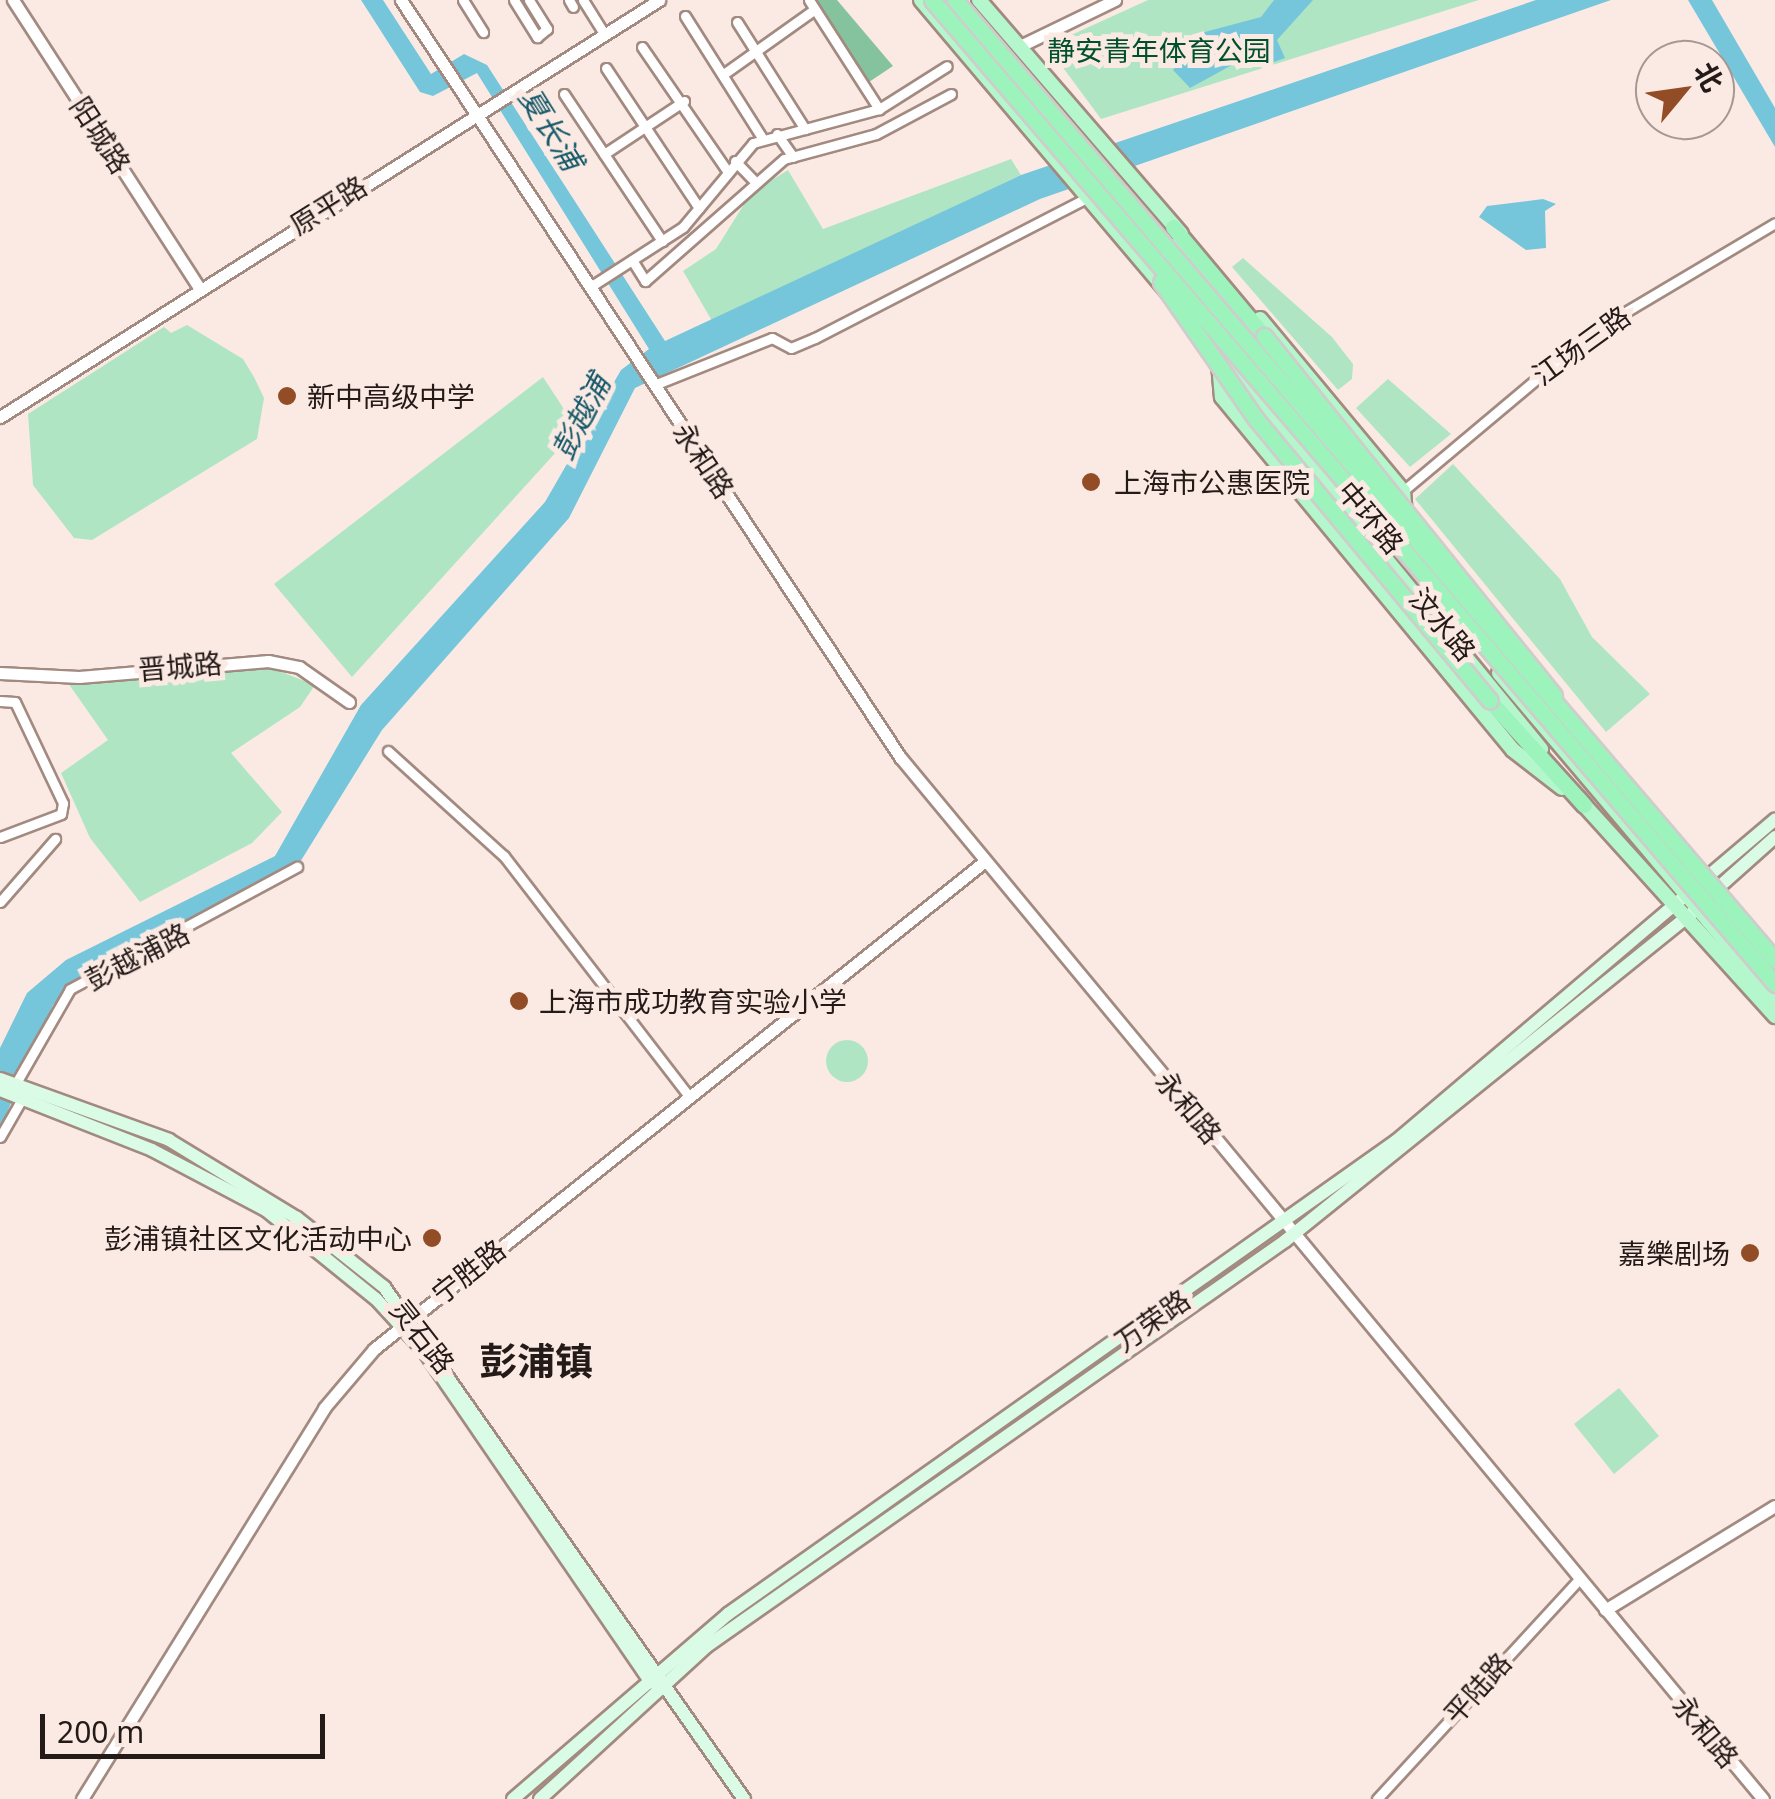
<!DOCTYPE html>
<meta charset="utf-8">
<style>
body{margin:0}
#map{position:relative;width:1775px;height:1799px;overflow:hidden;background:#fbeae4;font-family:"Noto Sans","Noto Sans SC",sans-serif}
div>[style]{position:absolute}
.green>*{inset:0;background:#b0e5c4}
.round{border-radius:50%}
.forest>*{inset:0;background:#85c39e}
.water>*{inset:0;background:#76c6db}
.roads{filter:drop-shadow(2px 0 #a38a81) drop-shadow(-2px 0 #a38a81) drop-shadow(0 2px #a38a81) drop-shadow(0 -2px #a38a81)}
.minor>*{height:9px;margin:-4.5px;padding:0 4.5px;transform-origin:4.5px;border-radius:4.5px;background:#fff}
.tertiary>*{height:11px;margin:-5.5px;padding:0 5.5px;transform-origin:5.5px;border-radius:5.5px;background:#fff}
.secondary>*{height:12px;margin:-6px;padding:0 6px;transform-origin:6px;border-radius:6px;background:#dafbe6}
.primary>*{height:14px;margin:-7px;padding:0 7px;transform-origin:7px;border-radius:7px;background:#b5f7cd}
.trunk>*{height:15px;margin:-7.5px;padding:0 7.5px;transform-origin:7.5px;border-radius:7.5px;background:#9cf4bc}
.bridges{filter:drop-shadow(2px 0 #cfcdcc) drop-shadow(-2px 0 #cfcdcc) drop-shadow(0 2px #cfcdcc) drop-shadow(0 -2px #cfcdcc)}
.trunk-bridge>*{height:15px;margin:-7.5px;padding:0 7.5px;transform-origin:7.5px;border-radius:7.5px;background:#9cf4bc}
.dots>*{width:28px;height:28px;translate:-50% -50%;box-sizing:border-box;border:5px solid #fbeae4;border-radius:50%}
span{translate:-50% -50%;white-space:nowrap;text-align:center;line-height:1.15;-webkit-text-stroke:10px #fbeae4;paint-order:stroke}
.park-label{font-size:28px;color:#00502e}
.street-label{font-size:28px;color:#241a17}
.poi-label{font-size:28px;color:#241a17}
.left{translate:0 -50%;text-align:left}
.right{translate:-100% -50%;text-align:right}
.water-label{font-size:30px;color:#165969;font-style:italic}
.district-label{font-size:38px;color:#241a17;font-weight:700}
.north{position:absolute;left:1635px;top:40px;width:100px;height:100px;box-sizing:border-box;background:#fbeae4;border:2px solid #a59792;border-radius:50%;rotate:61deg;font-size:28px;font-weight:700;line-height:40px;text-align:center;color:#241a17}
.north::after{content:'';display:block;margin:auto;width:35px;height:45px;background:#934d26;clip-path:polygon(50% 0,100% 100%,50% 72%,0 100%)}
.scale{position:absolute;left:40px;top:1714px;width:285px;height:45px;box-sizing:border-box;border:5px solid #241a17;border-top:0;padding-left:12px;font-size:30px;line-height:35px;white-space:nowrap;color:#241a17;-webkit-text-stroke:8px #fbeae4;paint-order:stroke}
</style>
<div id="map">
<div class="green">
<div style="clip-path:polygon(1148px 0,1479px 0,1101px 119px,1047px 46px)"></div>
<div style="clip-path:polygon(1011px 159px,1021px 175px,712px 321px,683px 271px,716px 249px,751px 193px,788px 170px,823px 229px)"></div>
<div style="clip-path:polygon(1243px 258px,1332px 337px,1353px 364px,1352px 379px,1338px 390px,1232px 267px)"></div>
<div style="clip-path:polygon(187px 325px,243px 359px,254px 377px,264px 398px,257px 439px,92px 540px,74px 538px,33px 485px,28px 414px,164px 327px,171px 333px)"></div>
<div style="clip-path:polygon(543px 377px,577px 429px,352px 677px,274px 584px)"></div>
<div style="clip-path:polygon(1388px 379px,1451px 434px,1410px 467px,1356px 408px)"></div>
<div style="clip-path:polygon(1453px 464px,1560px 579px,1592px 637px,1650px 694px,1606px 732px,1415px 499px)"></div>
<div style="clip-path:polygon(271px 668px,315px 685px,300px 707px,231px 753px,282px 812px,252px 843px,140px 902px,90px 838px,61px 773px,108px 740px,68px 683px)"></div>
<div class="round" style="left:826px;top:1040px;width:42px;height:42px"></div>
<div style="clip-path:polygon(1619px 1388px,1659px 1436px,1614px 1474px,1574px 1424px)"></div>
</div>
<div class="forest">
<div style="clip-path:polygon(813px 0,837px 0,893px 66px,866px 84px)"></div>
</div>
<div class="water">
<div style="clip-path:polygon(361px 0,383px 0,431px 74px,464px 54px,487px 65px,665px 341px,1021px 175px,1536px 0,1611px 0,1040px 199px,635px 388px,569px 518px,382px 730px,297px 867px,70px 989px,53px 1005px,0 1129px,0 1048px,27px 993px,66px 960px,275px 856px,361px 705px,545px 502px,621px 370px,649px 349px,477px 73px,433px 96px,420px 92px)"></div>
<div style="clip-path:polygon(1274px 0,1313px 0,1277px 40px,1285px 58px,1260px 67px,1254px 53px,1190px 88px,1173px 70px,1201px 33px,1261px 17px)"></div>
<div style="clip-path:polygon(1688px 0,1712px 0,1775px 108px,1775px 147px)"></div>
<div style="clip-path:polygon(1543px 199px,1556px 204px,1545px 211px,1546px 248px,1526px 250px,1479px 217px,1487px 206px)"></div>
</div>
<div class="roads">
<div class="minor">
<div style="left:463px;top:0;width:38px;rotate:58deg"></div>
<div style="left:514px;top:0;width:44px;rotate:58.1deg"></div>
<div style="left:537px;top:37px;width:13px;rotate:-39deg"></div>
<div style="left:547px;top:29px;width:34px;rotate:-122deg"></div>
<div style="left:569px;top:0;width:8px;rotate:60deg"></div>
<div style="left:583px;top:0;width:40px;rotate:58deg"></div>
<div style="left:809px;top:0;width:130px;rotate:57.3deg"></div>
<div style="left:685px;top:16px;width:144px;rotate:57.7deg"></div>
<div style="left:737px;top:22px;width:127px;rotate:57.6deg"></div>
<div style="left:642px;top:47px;width:152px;rotate:55.5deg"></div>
<div style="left:606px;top:68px;width:168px;rotate:56.4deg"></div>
<div style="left:725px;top:73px;width:110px;rotate:-35.4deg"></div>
<div style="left:564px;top:94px;width:177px;rotate:56.3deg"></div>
<div style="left:777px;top:134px;width:28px;rotate:55deg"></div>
<div style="left:604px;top:154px;width:96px;rotate:-33.5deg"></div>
<div style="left:735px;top:161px;width:28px;rotate:46deg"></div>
<div style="left:632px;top:260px;width:25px;rotate:58deg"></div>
<div style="left:645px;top:281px;width:185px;rotate:-41.3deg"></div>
<div style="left:784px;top:159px;width:95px;rotate:-15.2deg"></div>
<div style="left:876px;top:134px;width:85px;rotate:-28.1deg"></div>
<div style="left:590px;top:287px;width:111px;rotate:-32.8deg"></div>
<div style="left:683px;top:227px;width:109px;rotate:-50.2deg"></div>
<div style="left:753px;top:143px;width:131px;rotate:-15.1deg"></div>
<div style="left:879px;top:109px;width:80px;rotate:-32.3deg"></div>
<div style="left:654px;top:385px;width:127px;rotate:-21.7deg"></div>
<div style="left:772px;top:338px;width:21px;rotate:28deg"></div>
<div style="left:791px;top:348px;width:26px;rotate:-23deg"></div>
<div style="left:815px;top:338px;width:307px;rotate:-27.3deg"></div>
<div style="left:1403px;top:491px;width:251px;rotate:-40deg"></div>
<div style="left:1595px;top:330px;width:209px;rotate:-30.7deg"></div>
<div style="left:0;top:701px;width:15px;rotate:4deg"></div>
<div style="left:15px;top:702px;width:112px;rotate:64.6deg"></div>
<div style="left:63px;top:803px;width:11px;rotate:100deg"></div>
<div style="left:61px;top:814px;width:65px;rotate:159.3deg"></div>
<div style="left:388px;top:751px;width:156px;rotate:42.2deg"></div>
<div style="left:504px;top:856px;width:303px;rotate:52.4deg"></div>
<div style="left:0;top:902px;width:84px;rotate:-48.9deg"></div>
<div style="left:16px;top:1083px;width:108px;rotate:-60.1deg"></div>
<div style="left:70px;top:989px;width:258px;rotate:-28.3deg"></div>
<div style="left:0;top:1137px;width:46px;rotate:-60.1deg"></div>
<div style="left:1377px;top:1799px;width:299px;rotate:-47.4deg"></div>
</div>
<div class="tertiary">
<div style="left:13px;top:0;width:341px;rotate:57.1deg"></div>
<div style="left:401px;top:0;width:907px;rotate:56.61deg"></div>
<div style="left:900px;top:757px;width:1353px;rotate:50.37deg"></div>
<div style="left:1018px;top:47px;width:108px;rotate:-25.9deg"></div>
<div style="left:0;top:417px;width:780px;rotate:-32.32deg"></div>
<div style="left:0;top:673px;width:79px;rotate:2.9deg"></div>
<div style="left:79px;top:677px;width:190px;rotate:-4.8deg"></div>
<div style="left:268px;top:661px;width:32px;rotate:11deg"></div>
<div style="left:299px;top:667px;width:61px;rotate:35deg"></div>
<div style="left:1605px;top:1610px;width:199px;rotate:-31.5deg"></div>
<div style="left:82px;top:1799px;width:460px;rotate:-58.2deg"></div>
<div style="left:324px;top:1408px;width:77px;rotate:-49.7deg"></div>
<div style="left:374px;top:1349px;width:782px;rotate:-38.61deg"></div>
</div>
<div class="secondary">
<div style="left:1710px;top:895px;width:87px;rotate:-41.7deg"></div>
<div style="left:0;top:1079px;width:180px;rotate:19.8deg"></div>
<div style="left:169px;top:1140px;width:150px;rotate:31.4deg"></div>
<div style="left:297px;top:1218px;width:111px;rotate:38.4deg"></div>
<div style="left:384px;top:1287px;width:626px;rotate:54.89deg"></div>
<div style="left:0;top:1090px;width:163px;rotate:21.5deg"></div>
<div style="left:152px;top:1150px;width:129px;rotate:27.8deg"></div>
<div style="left:266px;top:1210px;width:141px;rotate:39deg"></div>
<div style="left:376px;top:1299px;width:71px;rotate:47.3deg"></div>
<div style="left:424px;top:1351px;width:402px;rotate:55.6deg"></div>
<div style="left:513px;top:1799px;width:284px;rotate:-40.7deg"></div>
<div style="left:728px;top:1614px;width:819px;rotate:-35.3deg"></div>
<div style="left:1396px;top:1141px;width:497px;rotate:-40.3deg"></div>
<div style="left:540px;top:1799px;width:226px;rotate:-42.5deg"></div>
<div style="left:707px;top:1646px;width:706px;rotate:-35.02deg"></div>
<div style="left:1285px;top:1241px;width:523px;rotate:-38.87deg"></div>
</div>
<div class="primary">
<div style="left:921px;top:0;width:382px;rotate:49.8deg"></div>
<div style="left:979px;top:0;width:309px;rotate:49.2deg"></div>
<div style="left:1180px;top:241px;width:197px;rotate:51.4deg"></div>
<div style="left:1174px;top:268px;width:384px;rotate:49.8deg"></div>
<div style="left:1260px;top:319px;width:224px;rotate:50.3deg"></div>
<div style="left:1403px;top:491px;width:24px;rotate:85deg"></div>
<div style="left:1216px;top:351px;width:514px;rotate:50.77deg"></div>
<div style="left:1219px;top:364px;width:33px;rotate:85deg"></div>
<div style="left:1222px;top:397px;width:457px;rotate:50.5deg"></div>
<div style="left:1513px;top:750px;width:62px;rotate:37.8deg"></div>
<div style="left:1499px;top:673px;width:428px;rotate:49.8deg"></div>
<div style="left:1578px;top:798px;width:294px;rotate:47.9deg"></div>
</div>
<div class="trunk">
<div style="left:1173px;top:227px;width:142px;rotate:50.1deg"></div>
<div style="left:1490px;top:701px;width:140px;rotate:47.9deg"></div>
</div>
</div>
<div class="bridges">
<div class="trunk-bridge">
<div style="left:932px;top:0;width:1296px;rotate:49.41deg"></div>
<div style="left:955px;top:0;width:1263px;rotate:49.5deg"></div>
<div style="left:1161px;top:282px;width:167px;rotate:55.3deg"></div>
<div style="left:1256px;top:419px;width:366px;rotate:50.3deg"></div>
<div style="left:1264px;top:336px;width:462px;rotate:51.1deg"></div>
</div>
</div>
<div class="dots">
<div style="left:287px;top:396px;background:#934d26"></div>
<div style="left:1091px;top:482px;background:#934d26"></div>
<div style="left:519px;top:1001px;background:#934d26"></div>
<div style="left:432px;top:1238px;background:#934d26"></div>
<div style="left:1750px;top:1253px;background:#934d26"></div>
</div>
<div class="park-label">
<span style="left:1159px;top:50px">静安青年体育公园</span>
</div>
<div class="street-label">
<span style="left:101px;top:135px;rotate:57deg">阳城路</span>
<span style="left:328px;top:205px;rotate:-32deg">原平路</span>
<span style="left:1581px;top:345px;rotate:-36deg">江场三路</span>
<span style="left:704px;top:460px;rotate:56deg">永和路</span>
<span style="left:1371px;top:517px;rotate:50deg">中环路</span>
<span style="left:1443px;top:624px;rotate:50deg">汶水路</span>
<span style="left:180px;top:666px;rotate:-5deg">晋城路</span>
<span style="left:137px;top:956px;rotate:-27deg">彭越浦路</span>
<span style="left:1189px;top:1107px;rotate:50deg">永和路</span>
<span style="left:468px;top:1271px;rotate:-38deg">宁胜路</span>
<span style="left:1152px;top:1320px;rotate:-35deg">万荣路</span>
<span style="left:423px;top:1336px;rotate:52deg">灵石路</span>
<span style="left:1477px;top:1688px;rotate:-48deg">平陆路</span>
<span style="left:1706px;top:1731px;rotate:50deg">永和路</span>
</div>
<div class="poi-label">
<span class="left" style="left:307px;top:396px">新中高级中学</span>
<span class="left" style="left:1114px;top:482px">上海市公惠医院</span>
<span class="left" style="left:539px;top:1001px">上海市成功教育实验小学</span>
<span class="right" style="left:412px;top:1238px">彭浦镇社区文化活动中心</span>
<span class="right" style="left:1730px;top:1253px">嘉樂剧场</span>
</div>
<div class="water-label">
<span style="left:551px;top:129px;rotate:58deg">夏长浦</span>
<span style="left:581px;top:417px;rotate:-63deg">彭越浦</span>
</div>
<div class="district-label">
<span style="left:536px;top:1361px">彭浦镇</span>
</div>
<div class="north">北</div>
<div class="scale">200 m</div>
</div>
